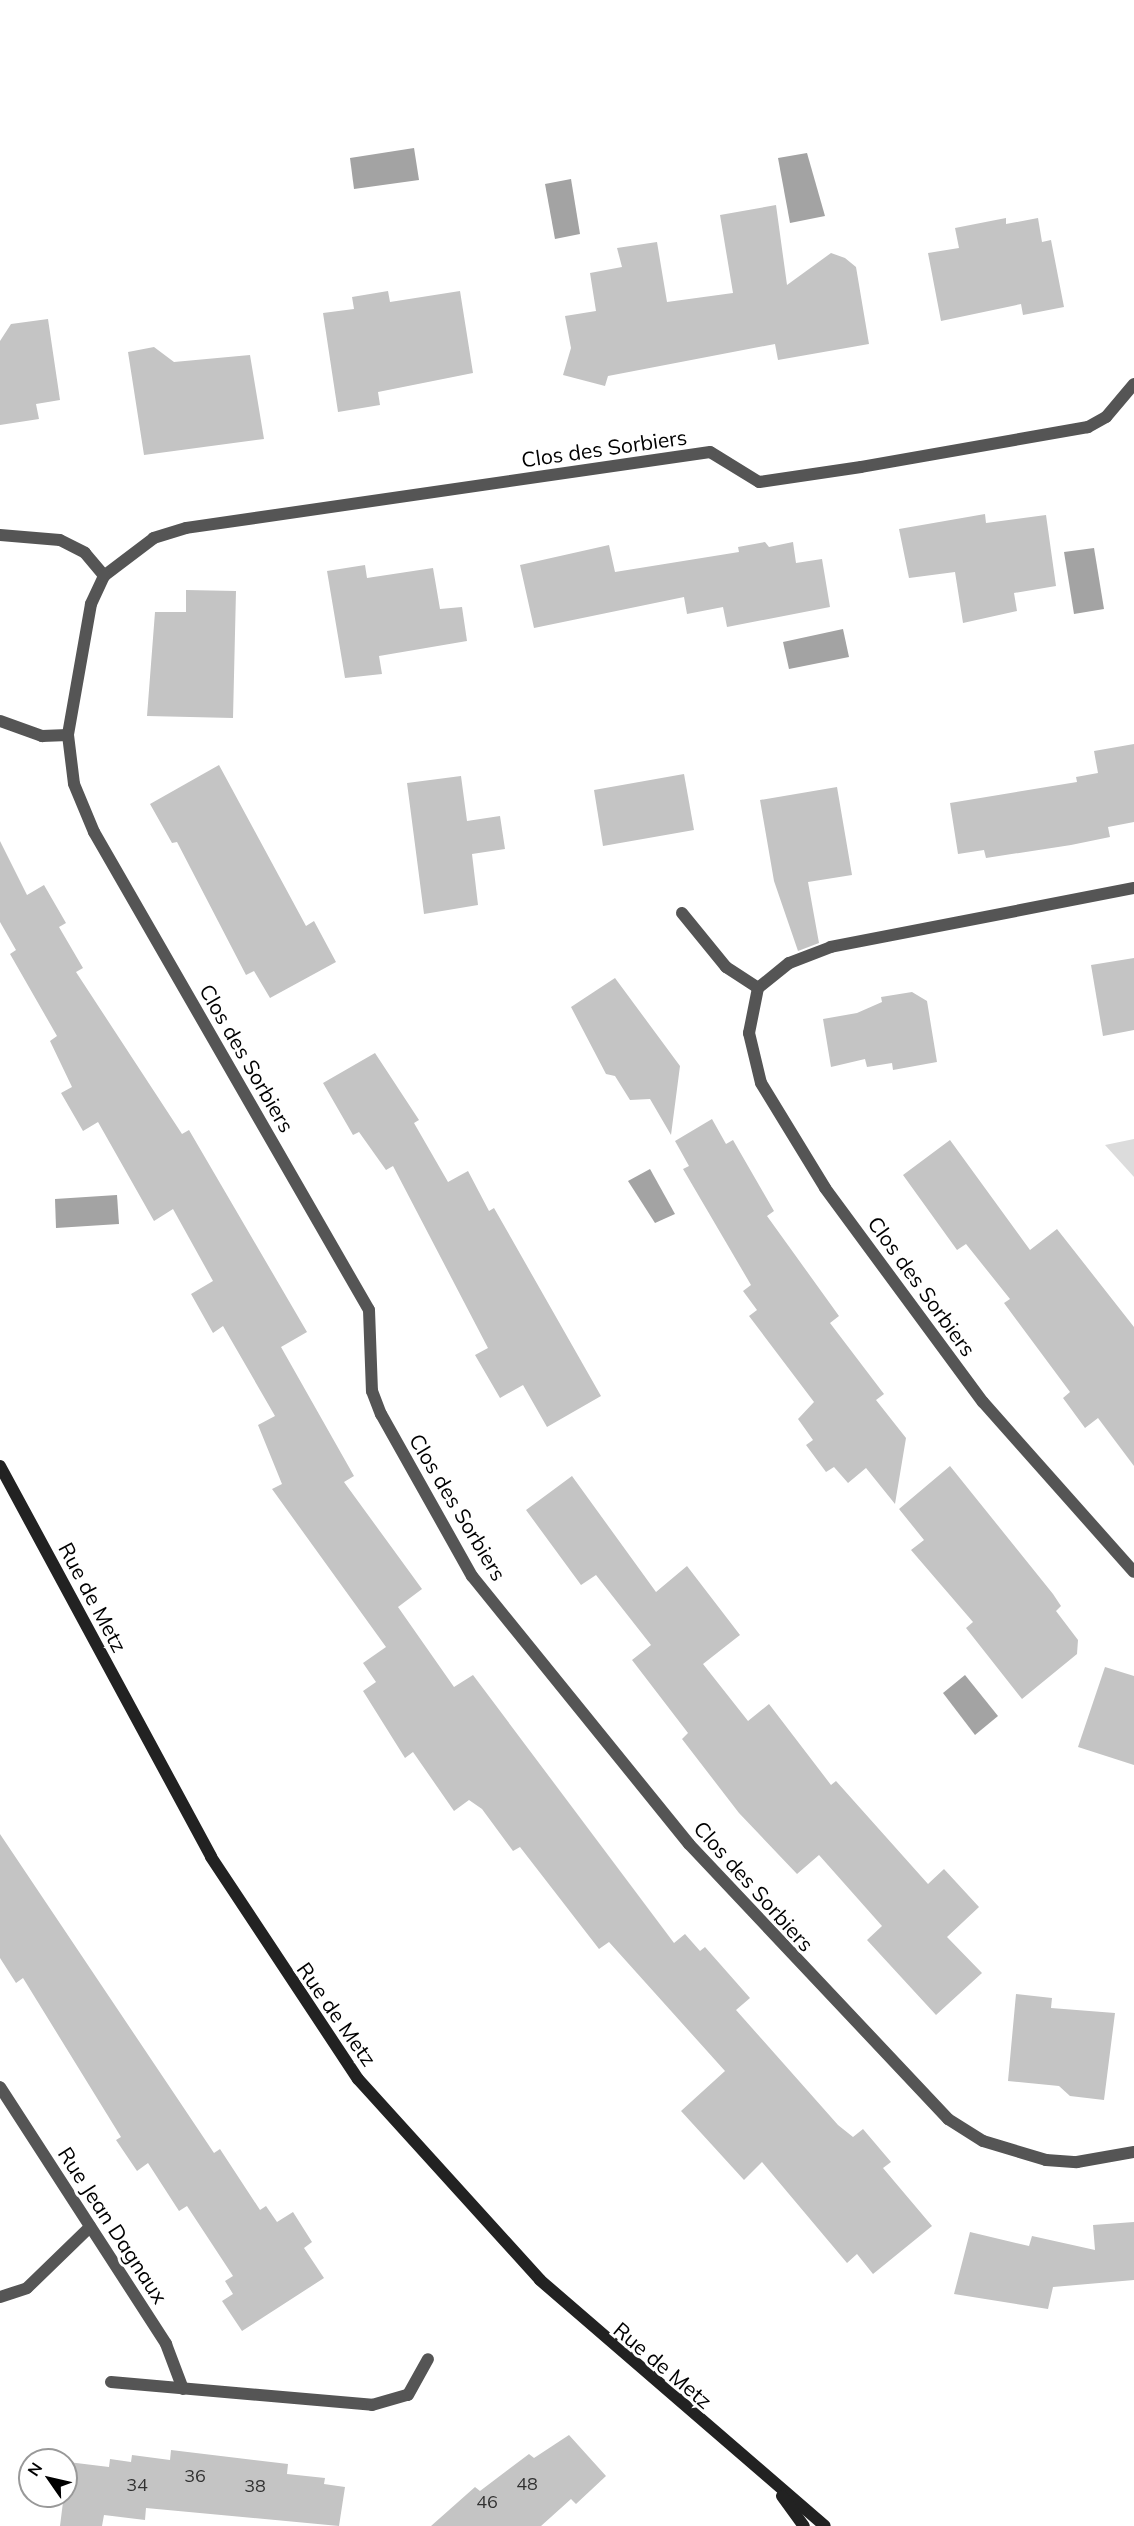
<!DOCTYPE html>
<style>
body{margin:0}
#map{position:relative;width:1134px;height:2526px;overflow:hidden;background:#fff;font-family:Mulish,sans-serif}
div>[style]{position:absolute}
.green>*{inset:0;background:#dcdcdc}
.water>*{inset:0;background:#a3a3a3}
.building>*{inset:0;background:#c4c4c4}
.minor>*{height:12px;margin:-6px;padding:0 6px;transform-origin:6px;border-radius:6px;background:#555}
.secondary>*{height:12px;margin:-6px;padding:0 6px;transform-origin:6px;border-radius:6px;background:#222}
span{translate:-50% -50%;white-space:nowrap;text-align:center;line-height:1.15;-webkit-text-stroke:6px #fff;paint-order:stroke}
.number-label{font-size:18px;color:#313131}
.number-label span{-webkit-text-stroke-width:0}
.street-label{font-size:21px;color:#000}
.north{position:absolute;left:18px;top:2448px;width:60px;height:60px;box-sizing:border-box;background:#fff;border:2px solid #999;border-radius:50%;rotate:304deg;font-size:16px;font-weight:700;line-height:24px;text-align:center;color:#000}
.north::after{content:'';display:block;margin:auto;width:21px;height:27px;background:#000;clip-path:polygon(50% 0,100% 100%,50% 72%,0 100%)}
</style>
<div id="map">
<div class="green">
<div style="clip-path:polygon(1134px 1139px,1134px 1177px,1105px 1145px)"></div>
</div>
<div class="water">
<div style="clip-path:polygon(414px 148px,419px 180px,354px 189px,350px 158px)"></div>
<div style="clip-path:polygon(807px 153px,825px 216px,790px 223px,778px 158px)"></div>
<div style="clip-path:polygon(571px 179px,580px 234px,555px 239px,545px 184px)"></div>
<div style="clip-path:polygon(1094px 548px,1104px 609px,1074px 614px,1064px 552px)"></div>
<div style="clip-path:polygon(843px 629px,849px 657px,789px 669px,783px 642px)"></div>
<div style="clip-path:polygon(650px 1169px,675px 1214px,655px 1223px,628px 1181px)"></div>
<div style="clip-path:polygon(117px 1195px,119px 1224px,56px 1228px,55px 1199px)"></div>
<div style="clip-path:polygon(965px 1675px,998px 1716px,975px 1735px,943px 1693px)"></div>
</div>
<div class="building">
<div style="clip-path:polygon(776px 205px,787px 285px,831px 253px,845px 258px,856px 267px,869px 344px,778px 360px,775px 344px,608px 376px,605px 386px,563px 375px,571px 348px,565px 316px,596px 311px,590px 273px,622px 267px,617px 248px,657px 242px,667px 302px,733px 293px,720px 215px)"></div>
<div style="clip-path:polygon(1006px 218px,1006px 224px,1038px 218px,1042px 242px,1051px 240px,1064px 307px,1023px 315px,1021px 304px,941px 321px,928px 253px,959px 248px,955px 228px)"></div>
<div style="clip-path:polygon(388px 291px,390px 302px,460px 291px,473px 373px,378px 392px,380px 405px,338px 412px,323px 313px,354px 309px,352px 297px)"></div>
<div style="clip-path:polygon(48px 319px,60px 400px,36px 404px,39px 419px,0 425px,0 341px,11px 324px)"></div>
<div style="clip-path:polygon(154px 347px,174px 362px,250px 355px,264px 439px,144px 455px,128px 352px)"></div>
<div style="clip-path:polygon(985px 514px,986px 523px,1046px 515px,1056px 586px,1014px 593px,1017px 611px,963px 623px,955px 572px,909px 578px,899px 529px)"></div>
<div style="clip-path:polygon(765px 542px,769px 547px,793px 542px,796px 563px,822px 559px,830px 607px,727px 627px,723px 607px,687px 614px,684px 597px,534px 628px,520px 565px,609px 545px,615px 572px,739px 552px,738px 547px)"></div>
<div style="clip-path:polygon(365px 565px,367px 578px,433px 568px,440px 609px,462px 607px,467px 641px,379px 656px,382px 674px,345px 678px,327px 571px)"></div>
<div style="clip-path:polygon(186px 590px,236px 591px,233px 718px,147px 716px,155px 612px,186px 612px)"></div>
<div style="clip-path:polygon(1134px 744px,1134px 822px,1108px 827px,1110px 837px,1071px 845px,986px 858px,984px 850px,958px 854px,950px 803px,1077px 782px,1076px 777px,1098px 773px,1094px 751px)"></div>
<div style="clip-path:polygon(219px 765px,306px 926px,314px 921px,336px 962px,270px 998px,254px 971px,246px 975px,177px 842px,172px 843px,150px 804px)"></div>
<div style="clip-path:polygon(684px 774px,694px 830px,603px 846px,594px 790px)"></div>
<div style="clip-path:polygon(461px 776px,467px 821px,500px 816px,505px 849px,472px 854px,478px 905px,424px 914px,407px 783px)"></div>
<div style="clip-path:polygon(837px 787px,852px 875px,808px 882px,819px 943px,798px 951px,774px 881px,760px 800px)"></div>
<div style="clip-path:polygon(0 841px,27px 895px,44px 885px,66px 923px,59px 927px,83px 968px,76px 972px,182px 1134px,189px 1130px,307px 1332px,281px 1347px,354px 1476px,344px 1482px,422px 1589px,398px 1607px,454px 1687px,473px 1675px,674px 1943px,685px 1934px,700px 1951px,705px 1947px,750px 1998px,736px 2010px,838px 2125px,853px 2137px,863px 2129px,891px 2162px,883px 2168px,932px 2226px,873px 2274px,857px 2254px,847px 2263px,762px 2162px,744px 2180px,681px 2111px,725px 2071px,609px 1942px,599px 1949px,520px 1847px,513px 1851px,482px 1809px,469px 1800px,454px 1811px,413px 1752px,405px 1758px,363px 1691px,376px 1682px,363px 1663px,386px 1647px,272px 1489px,282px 1484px,258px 1425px,275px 1416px,223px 1326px,213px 1333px,191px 1294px,213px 1281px,173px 1209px,154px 1221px,98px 1122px,83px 1131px,61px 1093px,72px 1087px,50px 1041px,57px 1036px,10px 954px,16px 950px,0 922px)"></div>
<div style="clip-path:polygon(1134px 958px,1134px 1030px,1103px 1036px,1091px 965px)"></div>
<div style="clip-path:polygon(615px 978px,680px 1066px,671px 1135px,650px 1099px,630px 1100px,615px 1076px,606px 1074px,571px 1007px)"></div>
<div style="clip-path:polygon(912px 992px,927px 1001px,937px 1062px,893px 1070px,892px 1063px,867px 1067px,865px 1059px,831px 1067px,823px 1019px,857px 1013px,882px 1002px,881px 997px)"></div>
<div style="clip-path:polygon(375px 1053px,419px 1120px,414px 1123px,448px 1182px,468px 1171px,489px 1211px,494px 1208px,601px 1396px,547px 1427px,523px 1385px,500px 1398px,475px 1355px,488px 1348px,393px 1166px,386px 1170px,359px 1132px,353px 1135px,323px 1083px)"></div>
<div style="clip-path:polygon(712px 1119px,726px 1144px,733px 1140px,774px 1211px,767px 1216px,839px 1316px,830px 1323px,884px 1394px,876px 1400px,906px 1438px,895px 1504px,866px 1468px,848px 1483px,834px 1467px,826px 1472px,806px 1445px,813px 1440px,798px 1419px,814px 1402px,749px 1316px,757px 1310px,743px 1291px,751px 1285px,683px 1169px,689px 1166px,675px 1141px)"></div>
<div style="clip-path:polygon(950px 1140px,1030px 1250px,1057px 1229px,1134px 1327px,1134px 1466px,1098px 1418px,1085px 1428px,1063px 1398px,1070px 1392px,1004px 1303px,1010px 1299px,966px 1244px,957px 1250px,903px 1175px)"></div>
<div style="clip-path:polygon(950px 1466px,1053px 1594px,1061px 1606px,1056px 1611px,1078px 1640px,1077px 1654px,1022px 1699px,966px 1628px,973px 1622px,911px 1550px,924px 1540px,899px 1509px)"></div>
<div style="clip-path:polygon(572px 1476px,656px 1592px,687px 1566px,740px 1635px,703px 1664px,748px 1721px,769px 1704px,831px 1785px,836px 1781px,928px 1884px,944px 1869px,979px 1907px,947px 1937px,982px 1973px,936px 2015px,867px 1940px,882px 1926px,819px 1855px,797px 1874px,739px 1813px,682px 1739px,688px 1733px,632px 1660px,651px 1645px,596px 1575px,581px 1585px,526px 1510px)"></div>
<div style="clip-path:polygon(1105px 1667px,1134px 1676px,1134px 1765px,1078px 1747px)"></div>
<div style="clip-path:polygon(0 1834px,214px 2153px,220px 2149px,260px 2210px,266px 2206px,277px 2222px,293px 2212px,312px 2242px,304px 2248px,324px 2278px,242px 2331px,222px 2301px,233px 2294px,225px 2281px,233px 2276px,187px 2206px,179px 2211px,148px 2163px,137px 2171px,116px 2140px,121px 2137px,23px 1978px,16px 1983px,0 1958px)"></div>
<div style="clip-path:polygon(1016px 1994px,1052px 1998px,1051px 2008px,1115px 2013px,1104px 2100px,1070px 2096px,1059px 2086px,1008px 2081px)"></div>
<div style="clip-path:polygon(1134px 2222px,1134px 2280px,1053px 2287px,1048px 2309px,954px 2294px,970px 2232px,1029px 2246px,1032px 2236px,1095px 2250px,1093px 2225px)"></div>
<div style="clip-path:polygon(569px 2435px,606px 2476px,576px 2504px,571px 2499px,541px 2526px,431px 2526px,475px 2487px,480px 2491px,529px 2454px,534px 2458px)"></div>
<div style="clip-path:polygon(171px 2450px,288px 2464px,287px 2474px,325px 2478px,324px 2484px,345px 2487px,339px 2526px,146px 2508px,145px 2520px,104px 2515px,102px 2526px,60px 2526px,68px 2462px,109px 2467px,110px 2459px,131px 2462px,132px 2455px,170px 2460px)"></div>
</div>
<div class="minor">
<div style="left:1134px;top:384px;width:43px;rotate:130.3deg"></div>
<div style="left:1106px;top:417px;width:21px;rotate:151deg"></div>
<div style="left:1088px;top:427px;width:230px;rotate:170deg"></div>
<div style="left:861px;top:467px;width:103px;rotate:171.6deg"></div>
<div style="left:759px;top:482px;width:57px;rotate:-148.5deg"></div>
<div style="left:710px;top:452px;width:529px;rotate:171.75deg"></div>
<div style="left:186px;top:528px;width:34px;rotate:163deg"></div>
<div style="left:154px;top:538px;width:63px;rotate:142.8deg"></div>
<div style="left:104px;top:576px;width:31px;rotate:115deg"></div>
<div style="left:91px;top:604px;width:133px;rotate:100deg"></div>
<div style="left:68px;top:735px;width:49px;rotate:83deg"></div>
<div style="left:74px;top:784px;width:52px;rotate:67.4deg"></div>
<div style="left:94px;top:832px;width:551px;rotate:60.09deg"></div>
<div style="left:369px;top:1310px;width:81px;rotate:87.9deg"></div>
<div style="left:372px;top:1391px;width:25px;rotate:69deg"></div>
<div style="left:381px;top:1414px;width:186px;rotate:60.7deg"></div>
<div style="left:472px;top:1576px;width:345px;rotate:51deg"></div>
<div style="left:689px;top:1844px;width:378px;rotate:46.7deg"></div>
<div style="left:948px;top:2119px;width:41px;rotate:32.2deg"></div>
<div style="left:983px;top:2141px;width:66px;rotate:16.8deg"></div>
<div style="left:1046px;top:2160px;width:31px;rotate:4deg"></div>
<div style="left:1077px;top:2162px;width:58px;rotate:-10deg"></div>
<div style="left:0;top:535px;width:60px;rotate:4.8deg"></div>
<div style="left:60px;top:540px;width:28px;rotate:27deg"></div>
<div style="left:85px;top:553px;width:30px;rotate:50deg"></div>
<div style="left:0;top:721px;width:45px;rotate:19.7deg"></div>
<div style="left:42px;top:736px;width:26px;rotate:-2deg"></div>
<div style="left:1134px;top:888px;width:309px;rotate:169deg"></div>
<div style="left:831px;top:947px;width:45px;rotate:159.1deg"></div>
<div style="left:789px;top:963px;width:40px;rotate:141deg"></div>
<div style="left:758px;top:988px;width:46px;rotate:101.3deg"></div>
<div style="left:749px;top:1033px;width:51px;rotate:76.5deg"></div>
<div style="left:761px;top:1083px;width:123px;rotate:58.6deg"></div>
<div style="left:825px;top:1188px;width:266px;rotate:53.6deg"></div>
<div style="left:983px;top:1402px;width:227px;rotate:48.4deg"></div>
<div style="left:682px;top:913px;width:70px;rotate:50.8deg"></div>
<div style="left:726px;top:967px;width:38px;rotate:33deg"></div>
<div style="left:0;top:2087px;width:306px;rotate:57.1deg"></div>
<div style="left:166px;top:2344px;width:48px;rotate:69.3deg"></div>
<div style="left:0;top:2297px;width:28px;rotate:-18deg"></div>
<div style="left:27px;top:2288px;width:88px;rotate:-44.1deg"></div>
<div style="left:111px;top:2382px;width:262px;rotate:5deg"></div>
<div style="left:372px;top:2405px;width:37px;rotate:-16deg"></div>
<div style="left:408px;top:2395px;width:41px;rotate:-60.9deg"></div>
</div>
<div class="secondary">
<div style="left:0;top:1466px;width:444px;rotate:61.6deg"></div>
<div style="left:211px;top:1857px;width:266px;rotate:56.5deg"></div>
<div style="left:358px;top:2079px;width:271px;rotate:47.8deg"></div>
<div style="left:540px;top:2280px;width:376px;rotate:40.8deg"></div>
<div style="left:782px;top:2496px;width:37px;rotate:54deg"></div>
</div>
<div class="number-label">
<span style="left:195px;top:2476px">36</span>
<span style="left:527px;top:2484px">48</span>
<span style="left:137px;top:2485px">34</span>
<span style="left:255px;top:2486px">38</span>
<span style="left:487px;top:2502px">46</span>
</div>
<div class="street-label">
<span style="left:604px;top:448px;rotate:-8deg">Clos des Sorbiers</span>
<span style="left:247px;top:1058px;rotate:60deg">Clos des Sorbiers</span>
<span style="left:922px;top:1286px;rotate:54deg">Clos des Sorbiers</span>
<span style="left:458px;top:1507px;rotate:59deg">Clos des Sorbiers</span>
<span style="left:93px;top:1597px;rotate:62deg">Rue de Metz</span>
<span style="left:754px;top:1886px;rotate:48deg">Clos des Sorbiers</span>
<span style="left:337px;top:2014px;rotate:55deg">Rue de Metz</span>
<span style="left:113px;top:2225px;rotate:57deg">Rue Jean Dagnaux</span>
<span style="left:663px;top:2365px;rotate:40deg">Rue de Metz</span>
</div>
<div class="north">N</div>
</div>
